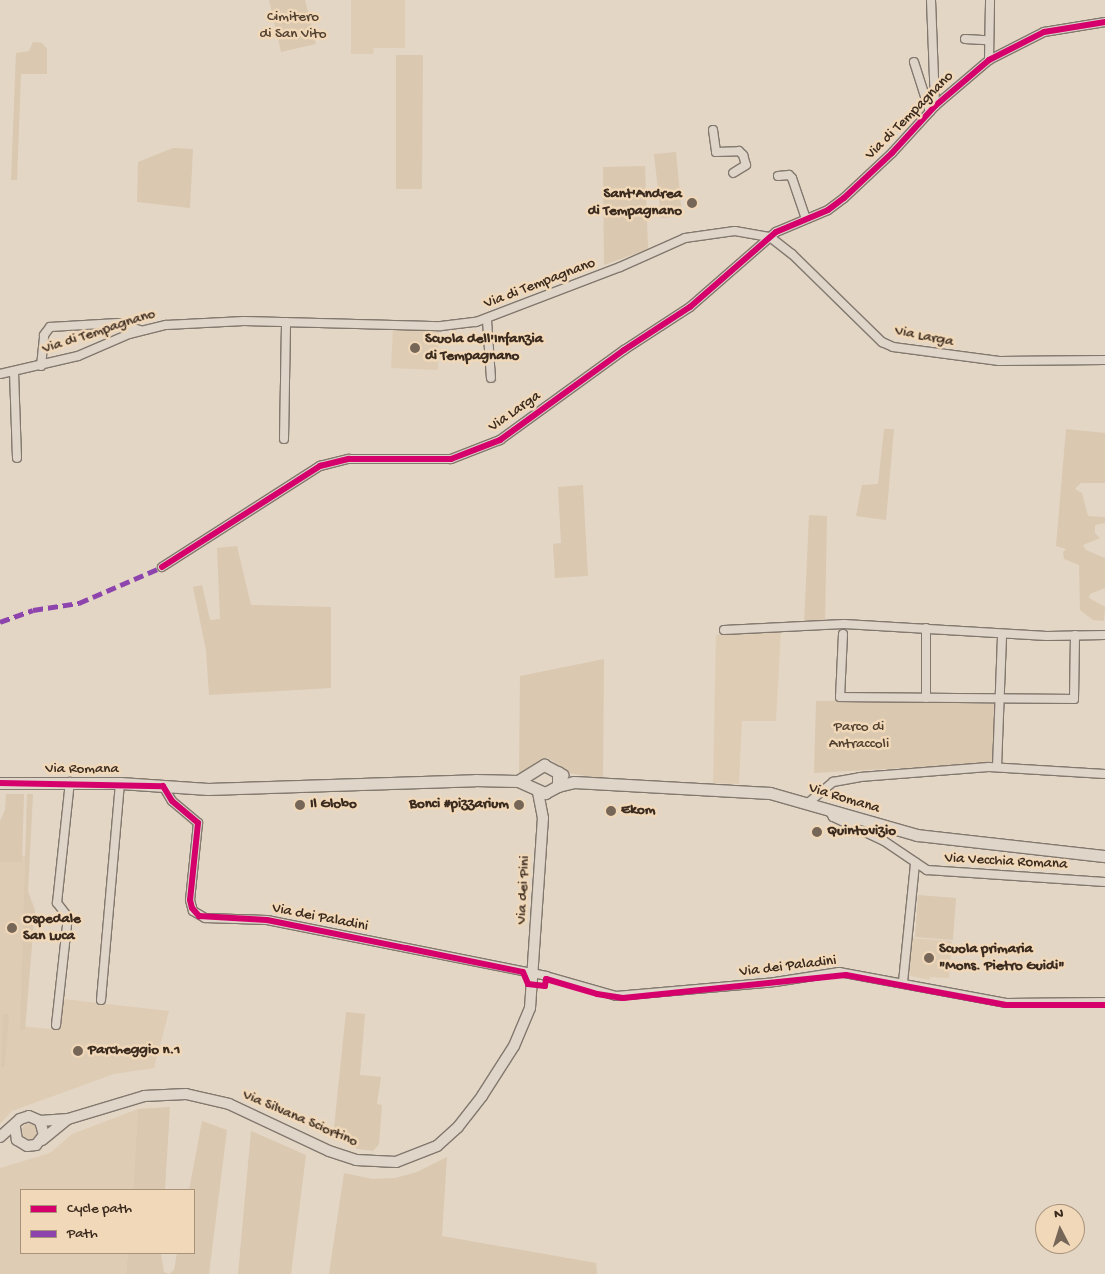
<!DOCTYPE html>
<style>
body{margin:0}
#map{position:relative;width:1105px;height:1274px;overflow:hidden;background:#e3d6c5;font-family:"Gochi Hand",sans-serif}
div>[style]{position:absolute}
.built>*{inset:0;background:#dfccb4}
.green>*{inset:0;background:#dac8b0}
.round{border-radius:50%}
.roads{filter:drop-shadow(1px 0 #82786e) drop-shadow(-1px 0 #82786e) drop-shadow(0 1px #82786e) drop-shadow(0 -1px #82786e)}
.minor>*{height:8px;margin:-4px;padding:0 4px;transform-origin:4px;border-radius:4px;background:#dfd5c9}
.tertiary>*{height:10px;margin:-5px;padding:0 5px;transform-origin:5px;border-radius:5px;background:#dfd5c9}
.secondary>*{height:11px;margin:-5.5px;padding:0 5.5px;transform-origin:5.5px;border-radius:5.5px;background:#dfd5c9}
.quiet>*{height:5px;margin-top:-2.5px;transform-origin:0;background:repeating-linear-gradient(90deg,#8e44ad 0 10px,transparent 0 15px)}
.cycleway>*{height:6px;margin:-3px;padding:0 3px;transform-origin:3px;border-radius:3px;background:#d6006c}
.dots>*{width:14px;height:14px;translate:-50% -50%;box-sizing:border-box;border:2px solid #f0d8b8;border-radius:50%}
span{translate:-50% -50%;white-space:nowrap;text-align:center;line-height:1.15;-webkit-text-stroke:5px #f0d8b8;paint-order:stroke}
.park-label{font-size:15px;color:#524031}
.street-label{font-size:15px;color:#3b2a1e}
.poi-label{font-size:15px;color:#3b2a1e;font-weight:700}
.right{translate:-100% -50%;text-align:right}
.left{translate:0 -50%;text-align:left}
.legend{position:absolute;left:20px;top:1189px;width:175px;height:65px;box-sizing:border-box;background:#f0d8b8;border:1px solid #a8927a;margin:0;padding:6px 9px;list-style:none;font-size:15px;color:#3b2a1e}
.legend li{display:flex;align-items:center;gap:10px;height:25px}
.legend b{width:25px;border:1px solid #a8927a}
.north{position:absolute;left:1035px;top:1204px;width:50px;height:50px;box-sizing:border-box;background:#f0d8b8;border:1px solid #a8927a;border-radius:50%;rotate:355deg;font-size:14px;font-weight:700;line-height:20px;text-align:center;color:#3b2a1e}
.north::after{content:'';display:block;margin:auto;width:18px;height:22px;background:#766658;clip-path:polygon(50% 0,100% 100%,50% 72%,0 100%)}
</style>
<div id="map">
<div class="built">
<div style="clip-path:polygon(351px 0,405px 0,405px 48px,374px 48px,373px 54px,351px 54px)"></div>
<div style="clip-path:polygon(393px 328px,439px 329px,438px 370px,391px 368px)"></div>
<div style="clip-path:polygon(781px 631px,776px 721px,742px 721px,739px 784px,713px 783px,716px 635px)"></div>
<div style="clip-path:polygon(0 856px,28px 856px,20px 1026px,60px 1030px,63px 999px,169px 1011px,154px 1068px,114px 1074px,12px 1111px,0 1124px)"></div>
<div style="clip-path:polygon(909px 938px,952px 941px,949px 978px,930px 977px,929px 980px,906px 975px)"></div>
<div style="clip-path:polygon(138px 1109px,133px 1190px,21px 1190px,21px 1253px,128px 1253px,126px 1274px,0 1274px,0 1168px,50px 1153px,72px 1134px)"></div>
</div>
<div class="green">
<div style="clip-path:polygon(269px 0,305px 0,316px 44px,281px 52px)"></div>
<div style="clip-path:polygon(33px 42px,42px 43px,47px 49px,47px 74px,21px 74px,17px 180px,11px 180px,16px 53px,29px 51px)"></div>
<div style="clip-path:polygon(396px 55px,423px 55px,422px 189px,396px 189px)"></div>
<div style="clip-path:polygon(173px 148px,193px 149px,190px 208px,137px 202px,138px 162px)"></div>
<div style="clip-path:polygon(676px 152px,682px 216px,661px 218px,654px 154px)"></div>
<div style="clip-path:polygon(645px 166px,648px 249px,604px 265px,603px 167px)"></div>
<div style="clip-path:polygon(884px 429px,894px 429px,886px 520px,856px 516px,862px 485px,878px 484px)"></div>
<div style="clip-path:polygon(1066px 429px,1105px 433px,1105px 483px,1081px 483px,1075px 489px,1082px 493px,1088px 516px,1105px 517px,1105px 523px,1095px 525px,1095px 533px,1100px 538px,1083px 545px,1086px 550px,1105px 558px,1105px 588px,1090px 594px,1089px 598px,1105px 607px,1104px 621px,1093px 620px,1080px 610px,1079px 565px,1064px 559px,1063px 552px,1066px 549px,1056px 546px)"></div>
<div style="clip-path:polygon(583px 485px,588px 576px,555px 578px,553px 544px,561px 543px,558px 487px)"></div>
<div style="clip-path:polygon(809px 515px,827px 516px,825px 623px,804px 624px)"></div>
<div style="clip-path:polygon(237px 546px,251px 605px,331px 607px,331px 688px,209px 695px,206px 650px,193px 587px,202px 585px,210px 620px,220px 619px,217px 548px)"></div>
<div style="clip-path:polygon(604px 659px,603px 779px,569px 773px,548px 758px,539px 760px,519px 775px,520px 676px)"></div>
<div style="clip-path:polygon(996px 699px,995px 763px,814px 773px,816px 701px)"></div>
<div style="clip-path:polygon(6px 794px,24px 794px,22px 862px,0 862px,0 821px,5px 810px)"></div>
<div style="clip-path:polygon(27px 794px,33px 794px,28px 891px,35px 910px,25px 1030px,20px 1029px)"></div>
<div style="clip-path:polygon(918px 895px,956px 898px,953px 940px,915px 937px)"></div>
<div style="clip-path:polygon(346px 1012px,365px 1014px,360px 1075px,381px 1077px,377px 1104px,382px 1105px,379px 1144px,373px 1151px,358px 1149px,333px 1137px)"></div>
<div style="clip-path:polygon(3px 1014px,9px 1014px,5px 1065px,1px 1068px)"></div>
<div style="clip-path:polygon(170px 1107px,165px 1190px,133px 1190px,138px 1109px)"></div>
<div style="clip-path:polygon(202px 1121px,227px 1130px,209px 1274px,169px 1274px,174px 1270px,177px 1253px,194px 1253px,194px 1190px,189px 1190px)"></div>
<div class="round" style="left:22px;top:1123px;width:16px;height:16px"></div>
<div style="clip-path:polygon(251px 1131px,306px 1155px,291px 1274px,238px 1274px)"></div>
<div style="clip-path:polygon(447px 1157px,442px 1236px,596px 1263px,597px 1274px,329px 1274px,344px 1173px,372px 1179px,395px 1178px,417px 1172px)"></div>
<div style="clip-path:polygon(128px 1253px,161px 1253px,164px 1272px,169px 1274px,126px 1274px)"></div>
</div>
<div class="roads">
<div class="minor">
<div style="left:931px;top:0;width:106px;rotate:87.8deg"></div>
<div style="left:965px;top:39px;width:22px;rotate:3deg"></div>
<div style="left:989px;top:60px;width:60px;rotate:-89deg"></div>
<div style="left:914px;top:62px;width:52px;rotate:72.3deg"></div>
<div style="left:713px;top:130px;width:22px;rotate:82deg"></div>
<div style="left:716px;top:152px;width:23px;rotate:-2deg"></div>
<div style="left:739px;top:151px;width:6px;rotate:45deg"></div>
<div style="left:743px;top:155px;width:10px;rotate:73deg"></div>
<div style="left:746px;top:165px;width:15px;rotate:148deg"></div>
<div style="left:778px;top:176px;width:11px;rotate:-5deg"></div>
<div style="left:789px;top:175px;width:4px;rotate:45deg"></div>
<div style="left:792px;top:178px;width:43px;rotate:71.1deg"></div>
<div style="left:770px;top:237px;width:28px;rotate:38deg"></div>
<div style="left:792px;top:254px;width:126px;rotate:44.4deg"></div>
<div style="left:882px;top:342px;width:12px;rotate:24deg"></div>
<div style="left:893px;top:347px;width:107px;rotate:7.5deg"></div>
<div style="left:999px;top:361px;width:106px;rotate:-0.5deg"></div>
<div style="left:487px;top:320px;width:58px;rotate:86.1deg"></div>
<div style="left:41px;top:366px;width:31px;rotate:-84deg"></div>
<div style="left:44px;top:335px;width:10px;rotate:-53deg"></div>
<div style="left:50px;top:327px;width:68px;rotate:-3.4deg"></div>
<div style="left:118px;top:323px;width:23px;rotate:18deg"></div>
<div style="left:14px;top:372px;width:86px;rotate:88deg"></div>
<div style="left:0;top:374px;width:80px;rotate:-13deg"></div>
<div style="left:78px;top:356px;width:56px;rotate:-23.3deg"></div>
<div style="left:129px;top:334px;width:38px;rotate:-14deg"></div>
<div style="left:166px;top:325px;width:78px;rotate:-2.9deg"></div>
<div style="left:244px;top:321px;width:197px;rotate:1.5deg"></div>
<div style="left:441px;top:326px;width:35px;rotate:-7deg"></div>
<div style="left:476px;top:322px;width:154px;rotate:-20.9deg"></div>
<div style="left:620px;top:267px;width:71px;rotate:-24deg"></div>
<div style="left:685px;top:238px;width:50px;rotate:-8deg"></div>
<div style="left:735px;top:231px;width:36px;rotate:10deg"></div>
<div style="left:284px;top:439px;width:117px;rotate:-89deg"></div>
<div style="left:162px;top:567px;width:188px;rotate:-32.6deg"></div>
<div style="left:320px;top:466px;width:30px;rotate:-14deg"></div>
<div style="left:349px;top:459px;width:102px"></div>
<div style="left:451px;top:459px;width:53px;rotate:-21.2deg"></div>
<div style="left:500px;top:440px;width:153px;rotate:-36deg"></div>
<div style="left:624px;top:350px;width:79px;rotate:-33.1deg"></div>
<div style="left:690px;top:307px;width:114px;rotate:-41.1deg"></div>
<div style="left:776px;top:232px;width:56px;rotate:-22.9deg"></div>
<div style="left:828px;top:210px;width:20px;rotate:-37deg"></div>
<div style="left:844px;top:198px;width:66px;rotate:-43.2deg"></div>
<div style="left:892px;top:153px;width:64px;rotate:-47.5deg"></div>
<div style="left:935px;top:106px;width:71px;rotate:-40.4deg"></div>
<div style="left:989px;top:60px;width:62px;rotate:-27deg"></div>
<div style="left:1044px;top:32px;width:62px;rotate:-9.3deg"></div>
<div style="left:724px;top:630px;width:120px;rotate:-2.9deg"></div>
<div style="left:844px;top:624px;width:203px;rotate:3.4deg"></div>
<div style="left:1047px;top:636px;width:58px;rotate:-1deg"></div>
<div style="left:843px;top:634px;width:63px;rotate:92.7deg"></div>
<div style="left:840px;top:697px;width:234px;rotate:0.5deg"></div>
<div style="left:1074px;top:699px;width:64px;rotate:-89.1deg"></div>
<div style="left:926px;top:698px;width:70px;rotate:-90deg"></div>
<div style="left:997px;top:767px;width:133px;rotate:-87.8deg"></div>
<div style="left:163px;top:786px;width:17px;rotate:59deg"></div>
<div style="left:172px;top:801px;width:34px;rotate:40deg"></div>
<div style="left:198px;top:823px;width:77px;rotate:95.9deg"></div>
<div style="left:190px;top:900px;width:11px;rotate:75deg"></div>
<div style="left:193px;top:911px;width:14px;rotate:30deg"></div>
<div style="left:205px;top:918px;width:62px;rotate:1.8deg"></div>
<div style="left:267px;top:920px;width:285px;rotate:11.3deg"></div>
<div style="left:546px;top:976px;width:73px;rotate:15.9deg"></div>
<div style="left:616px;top:996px;width:160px;rotate:-5deg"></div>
<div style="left:775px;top:982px;width:65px;rotate:-8.9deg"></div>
<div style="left:839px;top:972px;width:170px;rotate:10.5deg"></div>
<div style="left:1006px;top:1003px;width:99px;rotate:-0.6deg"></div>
<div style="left:808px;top:803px;width:33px;rotate:-40deg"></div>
<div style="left:833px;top:782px;width:27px;rotate:-10deg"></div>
<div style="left:860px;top:777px;width:129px;rotate:-4.4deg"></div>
<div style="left:989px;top:767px;width:116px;rotate:3.5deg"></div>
<div style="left:829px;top:810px;width:8px;rotate:60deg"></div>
<div style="left:833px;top:817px;width:56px;rotate:25.2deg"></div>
<div style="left:884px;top:841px;width:52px;rotate:34deg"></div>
<div style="left:927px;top:870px;width:178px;rotate:3.9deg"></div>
<div style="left:903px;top:982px;width:120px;rotate:-84.2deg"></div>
<div style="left:101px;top:1000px;width:218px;rotate:-85deg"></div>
<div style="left:56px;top:1025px;width:109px;rotate:-83.7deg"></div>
<div style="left:68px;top:917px;width:18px;rotate:-128deg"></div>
<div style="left:57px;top:903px;width:122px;rotate:-83.9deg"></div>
</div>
<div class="tertiary">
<div style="left:40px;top:1121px;width:28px;rotate:-4deg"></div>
<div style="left:68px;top:1119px;width:79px;rotate:-16.8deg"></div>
<div style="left:144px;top:1096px;width:42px;rotate:-2.7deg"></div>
<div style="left:186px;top:1094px;width:44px;rotate:13.1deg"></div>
<div style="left:229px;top:1104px;width:110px;rotate:25.2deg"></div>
<div style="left:329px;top:1151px;width:28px;rotate:18deg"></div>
<div style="left:356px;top:1160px;width:40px;rotate:2.9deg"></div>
<div style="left:396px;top:1162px;width:44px;rotate:-21.3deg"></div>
<div style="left:437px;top:1146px;width:28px;rotate:-42deg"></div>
<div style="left:458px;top:1127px;width:39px;rotate:-52deg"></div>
<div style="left:482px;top:1096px;width:59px;rotate:-57.4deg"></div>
<div style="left:514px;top:1046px;width:41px;rotate:-67.2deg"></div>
<div style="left:530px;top:1008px;width:190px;rotate:-86.1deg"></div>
<div style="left:543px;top:818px;width:26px;rotate:-101deg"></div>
<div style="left:0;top:1137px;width:27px;rotate:-42deg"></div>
<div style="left:20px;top:1119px;width:9px;rotate:-18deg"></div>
<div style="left:29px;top:1116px;width:12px;rotate:24deg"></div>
<div style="left:40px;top:1121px;width:15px;rotate:74deg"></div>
<div style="left:44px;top:1135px;width:13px;rotate:129deg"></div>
<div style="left:36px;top:1145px;width:9px;rotate:174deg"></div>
<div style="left:27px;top:1146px;width:12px;rotate:-149deg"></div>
<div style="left:17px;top:1140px;width:13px;rotate:-99deg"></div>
<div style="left:42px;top:1140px;width:33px;rotate:-39deg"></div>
</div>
<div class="secondary">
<div style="left:518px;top:781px;width:31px;rotate:-32deg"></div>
<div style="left:544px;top:765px;width:21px;rotate:28deg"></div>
<div style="left:0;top:783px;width:120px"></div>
<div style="left:120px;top:783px;width:88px;rotate:3.9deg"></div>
<div style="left:208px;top:789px;width:267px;rotate:-1.9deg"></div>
<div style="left:475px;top:780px;width:43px;rotate:1.3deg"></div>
<div style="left:518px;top:781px;width:30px;rotate:24deg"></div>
<div style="left:545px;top:793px;width:15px;rotate:-28deg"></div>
<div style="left:558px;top:786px;width:14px;rotate:-90deg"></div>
<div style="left:558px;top:786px;width:16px;rotate:-14deg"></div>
<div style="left:574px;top:782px;width:196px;rotate:3.2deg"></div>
<div style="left:770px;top:793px;width:153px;rotate:15.9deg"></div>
<div style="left:917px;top:835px;width:189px;rotate:6.4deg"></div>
</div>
</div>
<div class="quiet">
<div style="left:0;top:622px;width:35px;rotate:-20deg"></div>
<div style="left:33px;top:610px;width:47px;rotate:-8.7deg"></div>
<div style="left:79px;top:603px;width:90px;rotate:-23.4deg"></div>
</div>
<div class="cycleway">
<div style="left:162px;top:567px;width:188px;rotate:-32.6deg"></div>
<div style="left:320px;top:466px;width:30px;rotate:-14deg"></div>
<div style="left:349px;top:459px;width:102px"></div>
<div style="left:451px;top:459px;width:53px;rotate:-21.2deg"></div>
<div style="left:500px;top:440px;width:153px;rotate:-36deg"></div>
<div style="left:624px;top:350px;width:79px;rotate:-33.1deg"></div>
<div style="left:690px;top:307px;width:114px;rotate:-41.1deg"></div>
<div style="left:776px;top:232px;width:56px;rotate:-22.9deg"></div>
<div style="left:828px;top:210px;width:20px;rotate:-37deg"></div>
<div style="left:844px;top:198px;width:66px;rotate:-43.2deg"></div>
<div style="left:892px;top:153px;width:64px;rotate:-47.5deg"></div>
<div style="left:935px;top:106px;width:71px;rotate:-40.4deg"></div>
<div style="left:989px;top:60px;width:62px;rotate:-27deg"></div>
<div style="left:1044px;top:32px;width:62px;rotate:-9.3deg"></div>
<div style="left:0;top:783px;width:163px;rotate:1.1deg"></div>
<div style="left:163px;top:786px;width:17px;rotate:59deg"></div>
<div style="left:172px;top:801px;width:34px;rotate:40deg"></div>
<div style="left:198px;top:823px;width:77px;rotate:95.9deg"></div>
<div style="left:190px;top:900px;width:8px;rotate:76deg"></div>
<div style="left:192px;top:908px;width:11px;rotate:49deg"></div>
<div style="left:199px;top:916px;width:68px;rotate:3.4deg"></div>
<div style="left:267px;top:920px;width:142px;rotate:11.4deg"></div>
<div style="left:406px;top:948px;width:119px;rotate:11.6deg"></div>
<div style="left:523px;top:972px;width:13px;rotate:67deg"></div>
<div style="left:528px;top:984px;width:17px;rotate:7deg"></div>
<div style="left:545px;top:986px;width:7px;rotate:-82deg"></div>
<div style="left:546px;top:979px;width:53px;rotate:16.4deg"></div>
<div style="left:597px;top:994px;width:26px;rotate:9deg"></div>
<div style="left:623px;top:998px;width:224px;rotate:-5.9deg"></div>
<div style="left:846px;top:975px;width:163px;rotate:10.6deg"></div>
<div style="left:1006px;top:1005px;width:99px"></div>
</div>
<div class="dots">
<div style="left:692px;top:203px;background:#766658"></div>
<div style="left:415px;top:348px;background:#766658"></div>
<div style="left:300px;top:805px;background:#766658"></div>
<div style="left:519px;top:805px;background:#766658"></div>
<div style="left:611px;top:811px;background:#766658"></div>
<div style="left:817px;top:832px;background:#766658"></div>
<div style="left:12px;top:928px;background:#766658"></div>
<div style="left:929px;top:958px;background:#766658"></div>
<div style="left:78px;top:1051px;background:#766658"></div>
</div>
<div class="park-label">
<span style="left:293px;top:26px">Cimitero<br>di San Vito</span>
<span style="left:859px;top:736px">Parco di<br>Antraccoli</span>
</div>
<div class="street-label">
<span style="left:910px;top:116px;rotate:-45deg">Via di Tempagnano</span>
<span style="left:540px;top:284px;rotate:-21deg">Via di Tempagnano</span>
<span style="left:99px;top:332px;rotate:-18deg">Via di Tempagnano</span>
<span style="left:924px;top:337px;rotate:11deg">Via Larga</span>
<span style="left:515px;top:412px;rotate:-35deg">Via Larga</span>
<span style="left:82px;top:770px">Via Romana</span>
<span style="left:844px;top:799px;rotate:17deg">Via Romana</span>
<span style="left:1006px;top:862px;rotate:3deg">Via Vecchia Romana</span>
<span style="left:524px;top:890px;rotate:-87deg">Via dei Pini</span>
<span style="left:320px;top:918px;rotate:11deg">Via dei Paladini</span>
<span style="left:788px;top:967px;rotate:-7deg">Via dei Paladini</span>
<span style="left:300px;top:1119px;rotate:23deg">Via Silvana Sciortino</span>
</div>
<div class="poi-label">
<span class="right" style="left:682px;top:203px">Sant'Andrea<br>di Tempagnano</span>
<span class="left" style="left:425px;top:348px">Scuola dell'Infanzia<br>di Tempagnano</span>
<span class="left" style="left:310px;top:805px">Il Globo</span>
<span class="right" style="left:509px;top:805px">Bonci #pizzarium</span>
<span class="left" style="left:621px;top:811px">Ekom</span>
<span class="left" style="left:827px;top:832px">Quintovizio</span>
<span class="left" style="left:23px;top:928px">Ospedale<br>San Luca</span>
<span class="left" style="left:939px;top:958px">Scuola primaria<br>"Mons. Pietro Guidi"</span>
<span class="left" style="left:88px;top:1051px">Parcheggio n.1</span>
</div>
<ul class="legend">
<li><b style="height:6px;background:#d6006c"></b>Cycle path</li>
<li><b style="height:6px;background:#8e44ad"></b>Path</li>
</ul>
<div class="north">N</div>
</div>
